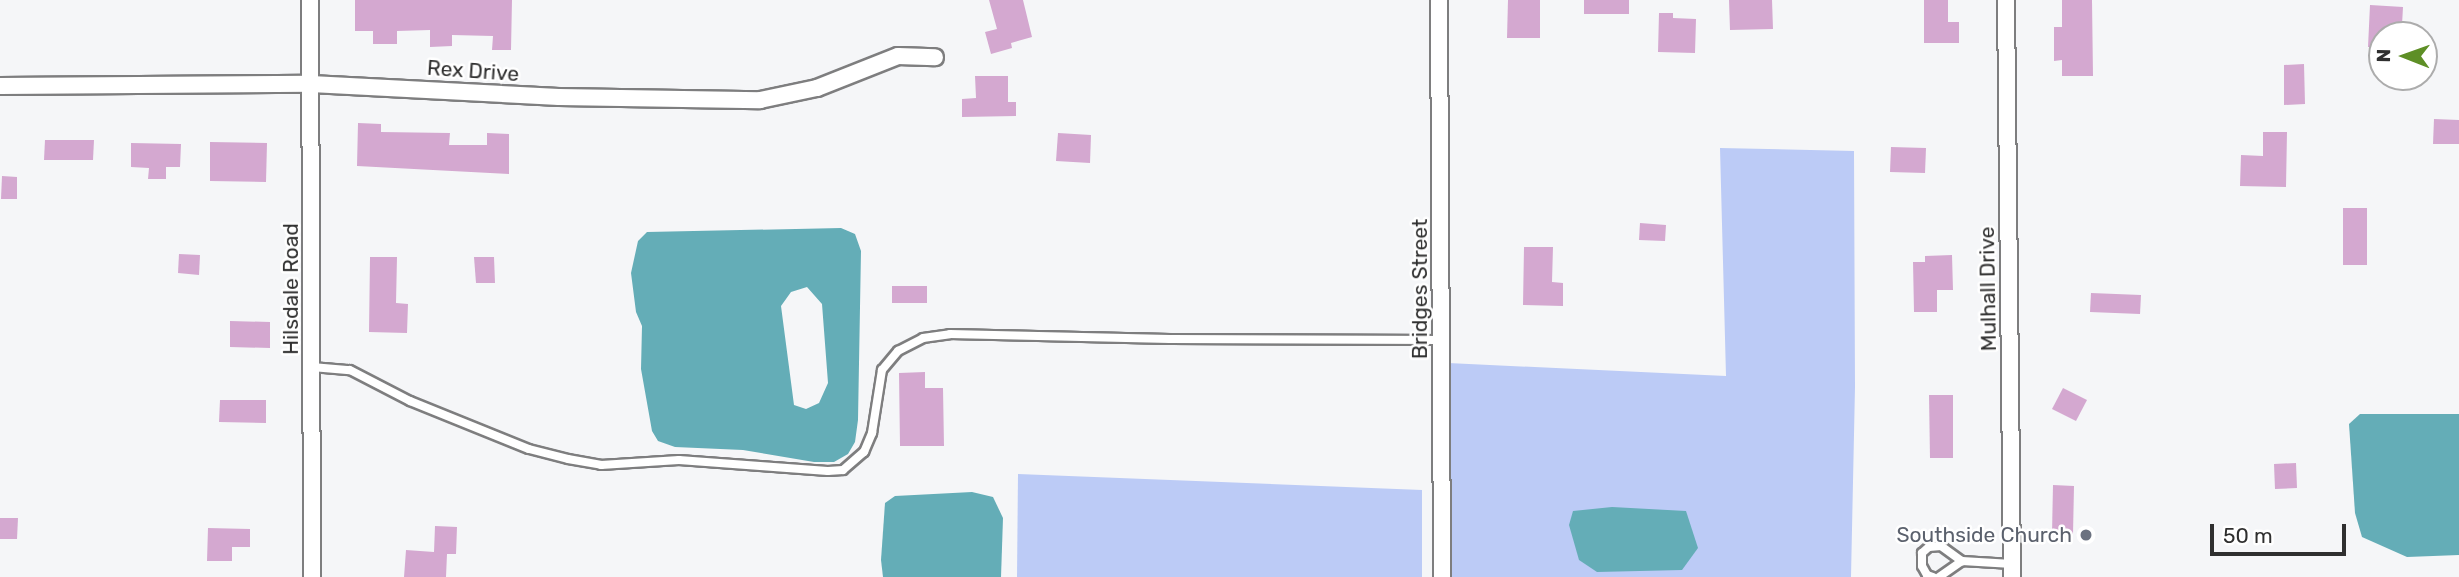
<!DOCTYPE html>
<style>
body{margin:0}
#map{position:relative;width:2459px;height:577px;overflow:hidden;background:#f5f6f8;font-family:Rubik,sans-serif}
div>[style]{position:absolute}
.green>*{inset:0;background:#bccbf6}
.water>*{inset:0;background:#64adb7}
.building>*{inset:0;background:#d4a8d0}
.roads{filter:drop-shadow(2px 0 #7e7e7f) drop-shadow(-2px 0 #7e7e7f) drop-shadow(0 2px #7e7e7f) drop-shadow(0 -2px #7e7e7f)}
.service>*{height:8px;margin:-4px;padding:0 4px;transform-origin:4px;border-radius:4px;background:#fff}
.minor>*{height:16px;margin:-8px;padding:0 8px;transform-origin:8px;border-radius:8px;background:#fff}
.dots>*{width:19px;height:19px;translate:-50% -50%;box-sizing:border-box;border:4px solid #fff;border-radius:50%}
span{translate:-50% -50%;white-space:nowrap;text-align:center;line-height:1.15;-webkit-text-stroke:5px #fff;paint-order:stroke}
.street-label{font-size:21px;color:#2f2f2f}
.worship-label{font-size:21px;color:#5b616d}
.right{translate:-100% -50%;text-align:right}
.north{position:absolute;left:2368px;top:21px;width:70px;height:70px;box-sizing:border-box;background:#fff;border:2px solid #acacac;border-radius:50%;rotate:271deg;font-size:19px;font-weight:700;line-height:28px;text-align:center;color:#2f2f2f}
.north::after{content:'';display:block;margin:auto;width:24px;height:32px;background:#5e8f26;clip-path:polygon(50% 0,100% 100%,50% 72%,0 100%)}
.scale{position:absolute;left:2210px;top:524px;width:136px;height:32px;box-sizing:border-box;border:4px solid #2f2f2f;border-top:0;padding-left:9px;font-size:21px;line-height:24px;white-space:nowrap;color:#2f2f2f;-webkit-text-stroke:5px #fff;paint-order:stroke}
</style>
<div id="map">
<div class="green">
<div style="clip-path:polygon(1720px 148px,1854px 151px,1855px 387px,1851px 577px,1449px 577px,1448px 363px,1726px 376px)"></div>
<div style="clip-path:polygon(1018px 474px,1422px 490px,1422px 577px,1017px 577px)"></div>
</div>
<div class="water">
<div style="clip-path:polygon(evenodd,841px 228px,855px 234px,861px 251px,858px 420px,855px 442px,848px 454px,834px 462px,814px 462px,743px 450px,675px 447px,658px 441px,652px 431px,641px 369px,642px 326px,636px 312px,631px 273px,638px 241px,647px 232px,841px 228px,807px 287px,822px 304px,828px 383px,819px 403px,806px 409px,794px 405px,781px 306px,791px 292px,807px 287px)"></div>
<div style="clip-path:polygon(2360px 414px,2459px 414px,2459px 555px,2407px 557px,2362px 537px,2355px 513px,2349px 424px)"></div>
<div style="clip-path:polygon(972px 492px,993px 497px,1003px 518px,1001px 577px,883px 577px,881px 560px,885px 503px,895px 496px)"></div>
<div style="clip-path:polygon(1612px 507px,1686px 511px,1698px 548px,1682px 570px,1597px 572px,1579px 560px,1569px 525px,1573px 511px)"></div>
</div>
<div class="building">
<div style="clip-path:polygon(355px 0,512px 0,511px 50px,492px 50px,493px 36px,452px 35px,452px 46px,430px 47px,430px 30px,397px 31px,397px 44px,373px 44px,373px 31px,355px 31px)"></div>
<div style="clip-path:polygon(989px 0,1023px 0,1032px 37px,1011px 43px,1012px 48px,991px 54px,985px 32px,997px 29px)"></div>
<div style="clip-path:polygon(1508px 0,1540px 0,1540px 38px,1507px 38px)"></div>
<div style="clip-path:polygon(1584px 0,1629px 0,1629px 14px,1584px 14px)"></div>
<div style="clip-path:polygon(1729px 0,1772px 0,1773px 29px,1730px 30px)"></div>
<div style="clip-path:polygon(1924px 0,1948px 0,1948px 22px,1959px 22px,1959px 43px,1924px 43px)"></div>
<div style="clip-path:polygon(2062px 0,2092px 0,2093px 76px,2062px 76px,2062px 60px,2054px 61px,2054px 27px,2062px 27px)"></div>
<div style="clip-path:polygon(2370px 5px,2403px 7px,2402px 25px,2394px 24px,2393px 35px,2382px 35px,2382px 47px,2368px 47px)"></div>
<div style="clip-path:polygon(1659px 13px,1673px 13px,1673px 18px,1696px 19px,1695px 53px,1658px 52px)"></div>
<div style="clip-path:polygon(2304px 64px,2305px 104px,2284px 105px,2284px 65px)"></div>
<div style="clip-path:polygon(975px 76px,1008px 76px,1008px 102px,1016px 102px,1016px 116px,962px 117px,962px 99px,976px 98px)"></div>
<div style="clip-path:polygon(2434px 119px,2459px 120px,2459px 144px,2433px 144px)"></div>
<div style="clip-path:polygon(358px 123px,381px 124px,381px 132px,450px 133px,449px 145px,487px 145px,487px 133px,509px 134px,509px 174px,357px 166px)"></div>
<div style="clip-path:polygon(2263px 132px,2287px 132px,2286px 187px,2240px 186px,2241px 155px,2263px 156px)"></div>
<div style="clip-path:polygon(1058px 133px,1091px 135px,1090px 163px,1056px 161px)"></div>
<div style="clip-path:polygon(45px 140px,94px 140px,93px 160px,44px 160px)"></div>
<div style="clip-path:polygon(210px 142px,267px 143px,266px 182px,210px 181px)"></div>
<div style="clip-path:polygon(131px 143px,181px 144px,180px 167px,166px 167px,166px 179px,148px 179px,149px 168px,131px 167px)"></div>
<div style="clip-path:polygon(1891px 147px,1926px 148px,1925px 173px,1890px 172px)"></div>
<div style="clip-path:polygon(2px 176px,17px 177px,17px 199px,1px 199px)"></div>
<div style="clip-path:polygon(2343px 208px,2367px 208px,2367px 265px,2343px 265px)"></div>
<div style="clip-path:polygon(1640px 223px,1666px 225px,1665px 241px,1639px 240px)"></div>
<div style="clip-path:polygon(1524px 247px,1553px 247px,1552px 282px,1563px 283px,1563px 306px,1523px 305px)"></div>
<div style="clip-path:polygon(179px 254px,200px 255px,199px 275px,178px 273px)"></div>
<div style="clip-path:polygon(1952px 255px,1953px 290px,1937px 290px,1937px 312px,1914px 312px,1913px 262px,1925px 262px,1925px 256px)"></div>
<div style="clip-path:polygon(370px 257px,397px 257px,396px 303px,408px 304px,407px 333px,369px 332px)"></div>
<div style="clip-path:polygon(474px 257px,494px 257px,495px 283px,476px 283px)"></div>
<div style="clip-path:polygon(892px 286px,927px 286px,927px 303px,892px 303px)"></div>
<div style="clip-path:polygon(2091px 293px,2141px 295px,2140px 314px,2090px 312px)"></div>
<div style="clip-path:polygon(230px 321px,270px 322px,270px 348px,230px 347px)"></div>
<div style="clip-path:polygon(925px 372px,925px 388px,943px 388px,944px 446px,900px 446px,899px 373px)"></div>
<div style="clip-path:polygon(2063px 388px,2087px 400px,2076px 421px,2052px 409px)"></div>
<div style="clip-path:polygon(1929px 395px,1953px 395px,1953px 458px,1930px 458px)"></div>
<div style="clip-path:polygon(220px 400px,266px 400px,266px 423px,219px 422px)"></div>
<div style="clip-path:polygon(2296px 463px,2297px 488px,2275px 489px,2274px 464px)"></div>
<div style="clip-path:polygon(2053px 485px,2074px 486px,2073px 534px,2052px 534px)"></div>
<div style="clip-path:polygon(0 518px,18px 518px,17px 539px,0 539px)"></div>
<div style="clip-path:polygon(435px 526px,457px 527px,456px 554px,447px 554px,446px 577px,404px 577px,406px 550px,434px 552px)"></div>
<div style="clip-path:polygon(208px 528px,250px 529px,250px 547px,232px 547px,232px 561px,207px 561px)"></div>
</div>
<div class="roads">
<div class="service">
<div style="left:312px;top:367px;width:38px;rotate:5deg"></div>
<div style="left:350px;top:370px;width:68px;rotate:27.3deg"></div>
<div style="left:410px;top:401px;width:128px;rotate:22deg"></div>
<div style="left:529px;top:449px;width:40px;rotate:14.4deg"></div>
<div style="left:568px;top:459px;width:34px;rotate:10deg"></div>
<div style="left:601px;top:465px;width:78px;rotate:-3.7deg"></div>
<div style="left:679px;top:460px;width:149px;rotate:4.2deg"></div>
<div style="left:828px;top:471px;width:15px;rotate:-4deg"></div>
<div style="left:843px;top:470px;width:28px;rotate:-41deg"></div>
<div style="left:864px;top:452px;width:21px;rotate:-67deg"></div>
<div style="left:872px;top:433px;width:64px;rotate:-81deg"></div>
<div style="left:882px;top:370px;width:25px;rotate:-50deg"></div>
<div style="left:898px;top:351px;width:28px;rotate:-27deg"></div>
<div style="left:923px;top:338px;width:27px;rotate:-8deg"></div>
<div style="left:950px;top:334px;width:220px;rotate:1.3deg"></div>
<div style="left:1170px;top:339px;width:271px;rotate:0.2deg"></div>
<div style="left:1933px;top:577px;width:6px;rotate:-162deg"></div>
<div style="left:1927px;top:575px;width:10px;rotate:-119deg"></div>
<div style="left:1922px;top:566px;width:13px;rotate:-90deg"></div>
<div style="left:1922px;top:553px;width:9px;rotate:-41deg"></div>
<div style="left:1929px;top:547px;width:12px;rotate:-5deg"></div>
<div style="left:1941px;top:546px;width:26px;rotate:36deg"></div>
<div style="left:1962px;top:561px;width:50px;rotate:3.4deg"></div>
<div style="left:1939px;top:577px;width:28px;rotate:-35deg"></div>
</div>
<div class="minor">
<div style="left:310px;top:0;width:577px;rotate:89.8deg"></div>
<div style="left:1439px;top:0;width:577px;rotate:89.7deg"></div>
<div style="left:2006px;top:0;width:577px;rotate:89.4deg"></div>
<div style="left:0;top:86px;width:311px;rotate:-0.4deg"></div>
<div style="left:311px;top:84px;width:248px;rotate:3deg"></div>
<div style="left:559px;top:97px;width:201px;rotate:0.9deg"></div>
<div style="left:760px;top:100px;width:58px;rotate:-11.9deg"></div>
<div style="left:817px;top:88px;width:87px;rotate:-21.6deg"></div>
<div style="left:898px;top:56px;width:37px;rotate:2deg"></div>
</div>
</div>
<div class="dots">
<div style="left:2086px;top:535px;background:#6b7280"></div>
</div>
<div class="street-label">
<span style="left:473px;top:71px;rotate:4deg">Rex Drive</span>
<span style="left:291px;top:289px;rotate:-90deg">Hilsdale Road</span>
<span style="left:1420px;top:289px;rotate:-90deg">Bridges Street</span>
<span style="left:1988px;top:289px;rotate:-91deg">Mulhall Drive</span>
</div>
<div class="worship-label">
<span class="right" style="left:2072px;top:535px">Southside Church</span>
</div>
<div class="north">N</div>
<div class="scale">50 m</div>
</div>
